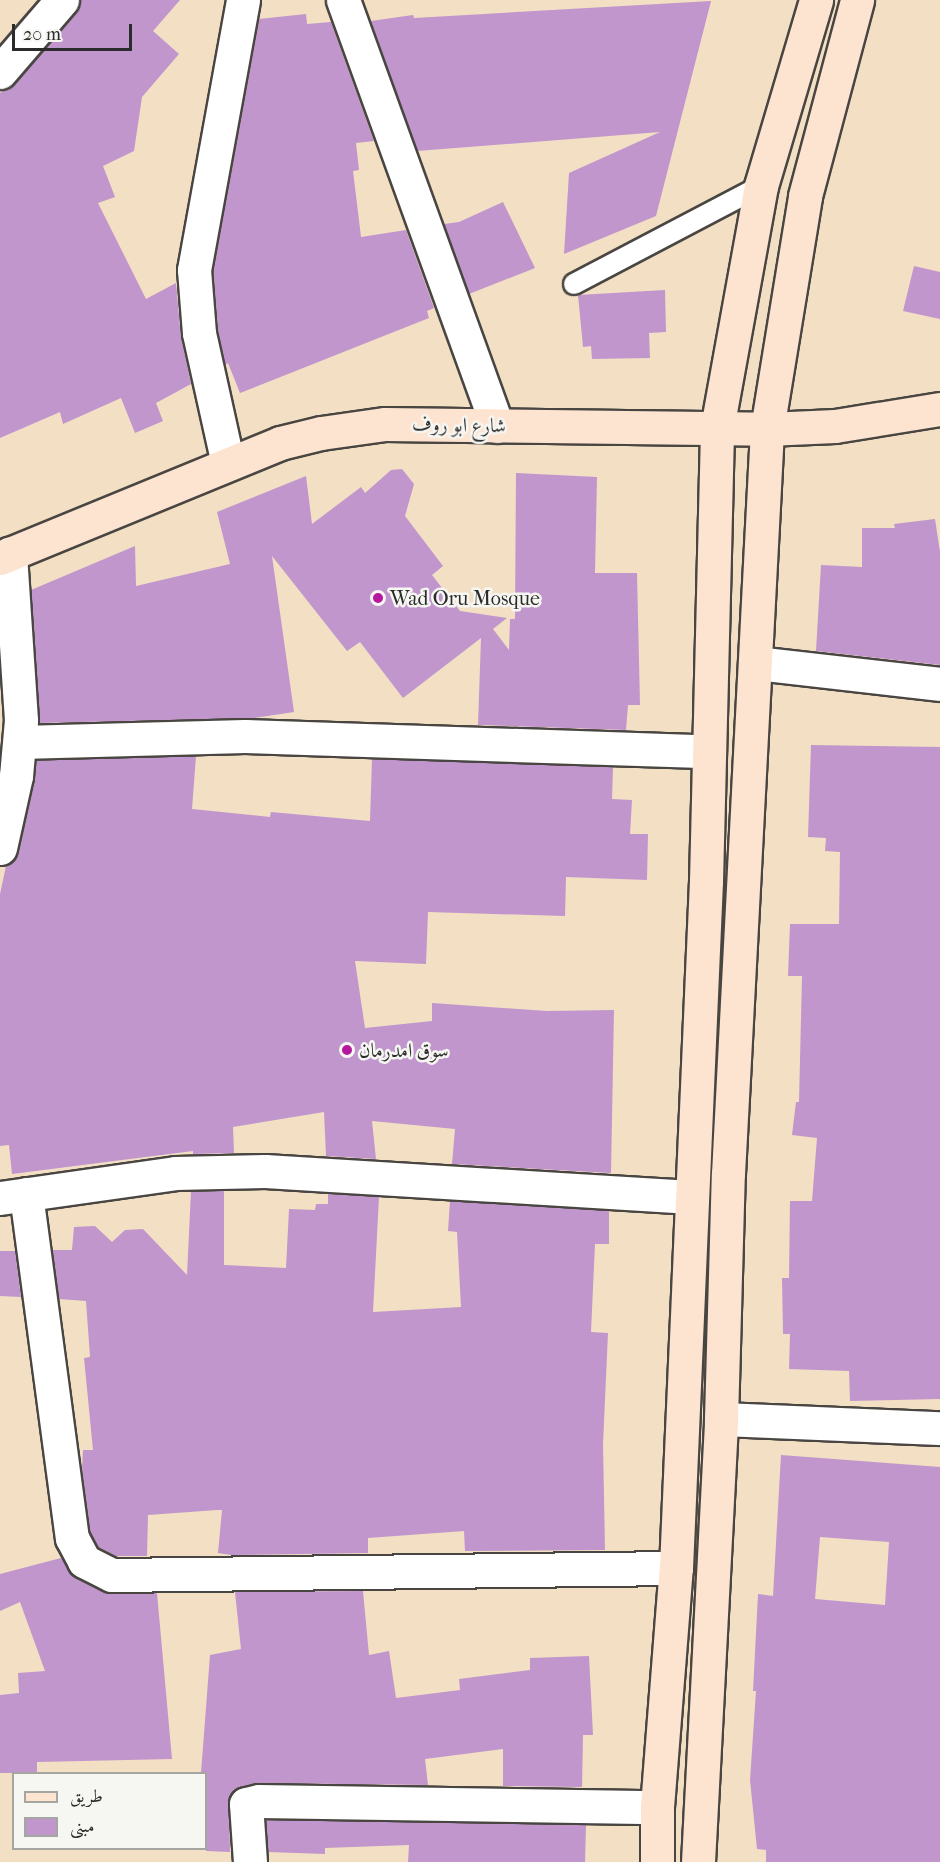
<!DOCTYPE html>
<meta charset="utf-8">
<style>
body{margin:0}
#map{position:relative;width:940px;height:1862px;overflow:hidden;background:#f2dfc4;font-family:"IM FELL French Canon",Amiri,serif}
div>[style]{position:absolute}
.building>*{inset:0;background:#c096cd}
.roads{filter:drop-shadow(2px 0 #494642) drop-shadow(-2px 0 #494642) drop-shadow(0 2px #494642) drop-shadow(0 -2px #494642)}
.lane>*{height:20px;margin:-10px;padding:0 10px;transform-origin:10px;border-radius:10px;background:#fff}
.street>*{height:33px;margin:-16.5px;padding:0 16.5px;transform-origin:16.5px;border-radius:16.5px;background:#fff}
.secondary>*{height:33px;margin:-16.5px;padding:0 16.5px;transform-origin:16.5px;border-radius:16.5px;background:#fde4d0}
.dots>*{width:16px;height:16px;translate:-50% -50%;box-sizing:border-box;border:3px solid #f6f6f2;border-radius:50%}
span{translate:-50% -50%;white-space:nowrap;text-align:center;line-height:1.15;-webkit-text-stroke:5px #f6f6f2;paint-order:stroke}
.street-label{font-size:20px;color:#2b2b2b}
.poi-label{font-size:20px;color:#2b2b2b}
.left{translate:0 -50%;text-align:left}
.legend{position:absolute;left:12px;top:1772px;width:195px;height:78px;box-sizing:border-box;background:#f6f6f2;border:2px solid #a5a5a2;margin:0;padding:8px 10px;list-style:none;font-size:18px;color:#2b2b2b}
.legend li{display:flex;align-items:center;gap:12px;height:30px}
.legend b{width:30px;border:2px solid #a5a5a2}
.scale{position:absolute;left:12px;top:24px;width:120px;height:27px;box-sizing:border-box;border:3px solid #2b2b2b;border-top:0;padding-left:8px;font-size:18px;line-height:21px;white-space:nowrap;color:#2b2b2b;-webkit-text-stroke:4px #f6f6f2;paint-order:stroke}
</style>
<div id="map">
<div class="building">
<div style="clip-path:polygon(81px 0,180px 0,153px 31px,179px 54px,142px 97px,134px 151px,103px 166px,115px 197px,98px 203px,146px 299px,176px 283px,181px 337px,191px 384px,156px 403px,163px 421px,135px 433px,121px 398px,63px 424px,60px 412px,0 438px,0 93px,14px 84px,76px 12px)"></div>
<div style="clip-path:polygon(711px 1px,656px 216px,564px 254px,569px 173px,660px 132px,417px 151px,371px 21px,413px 15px,414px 18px)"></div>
<div style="clip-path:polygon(306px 14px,307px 24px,331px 22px,374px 141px,356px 143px,359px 170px,353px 171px,361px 237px,406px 230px,434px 308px,427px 311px,429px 318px,240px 393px,228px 363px,225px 365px,218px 330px,213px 271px,259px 19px)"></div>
<div style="clip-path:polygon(503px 202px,535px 268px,469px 294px,444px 224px,459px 222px)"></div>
<div style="clip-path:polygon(914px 266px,940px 272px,940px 319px,903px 311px)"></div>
<div style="clip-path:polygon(665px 290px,666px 332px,649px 333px,650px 358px,592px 359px,591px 346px,583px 347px,578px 295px)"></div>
<div style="clip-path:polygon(402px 469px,414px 484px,405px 516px,443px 566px,432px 575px,460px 611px,507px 618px,493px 629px,509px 650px,510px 619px,515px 619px,516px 473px,597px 477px,595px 573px,637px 573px,640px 705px,628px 705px,626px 730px,478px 725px,481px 638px,403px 698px,360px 642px,347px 651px,272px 556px,294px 712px,254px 718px,40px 723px,31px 590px,135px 546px,136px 586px,230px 564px,217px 512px,306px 476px,312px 524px,361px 487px,365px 493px,391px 470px)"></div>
<div style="clip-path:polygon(935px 519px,940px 552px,940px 665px,816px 651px,821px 565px,862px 567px,862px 528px,895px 528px,894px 524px)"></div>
<div style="clip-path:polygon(811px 745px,940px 747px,940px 1399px,850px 1401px,849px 1371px,789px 1369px,790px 1334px,783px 1334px,782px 1278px,789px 1278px,790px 1201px,812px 1201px,817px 1138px,792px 1135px,796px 1102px,799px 1102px,802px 976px,788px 976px,790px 924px,839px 924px,840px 852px,825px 851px,826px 838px,808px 837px)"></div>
<div style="clip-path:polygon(196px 756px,192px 809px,270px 817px,271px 812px,370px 821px,372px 759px,613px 767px,612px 799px,632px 800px,630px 834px,648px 834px,647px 880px,566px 877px,565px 916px,428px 912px,426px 964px,355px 961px,365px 1028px,432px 1021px,432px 1003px,547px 1011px,614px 1010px,611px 1173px,452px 1164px,455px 1129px,372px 1121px,376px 1159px,326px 1156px,324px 1112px,233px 1127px,234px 1153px,193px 1154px,193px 1151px,12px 1174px,9px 1145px,0 1146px,0 894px,6px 866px,18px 852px,36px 760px)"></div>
<div style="clip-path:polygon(191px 1191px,224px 1191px,224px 1265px,286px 1268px,289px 1209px,315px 1210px,316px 1204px,328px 1204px,328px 1194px,379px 1197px,373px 1312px,461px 1307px,457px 1232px,448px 1231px,450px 1201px,609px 1211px,609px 1244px,595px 1244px,591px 1332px,608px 1333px,603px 1444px,605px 1550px,465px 1551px,464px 1531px,368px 1538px,368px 1553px,231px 1555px,218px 1553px,222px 1510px,217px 1510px,148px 1515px,147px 1556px,116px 1556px,98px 1547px,90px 1532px,82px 1469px,83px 1450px,93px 1450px,84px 1358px,90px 1357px,86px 1301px,59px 1299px,52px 1250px,72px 1250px,74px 1227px,95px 1226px,112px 1242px,125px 1230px,143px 1229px,187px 1275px)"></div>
<div style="clip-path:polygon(0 1251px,15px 1251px,21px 1297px,0 1296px)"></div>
<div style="clip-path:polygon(evenodd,781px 1455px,940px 1467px,940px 1862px,766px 1862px,766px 1850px,757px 1849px,750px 1780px,756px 1691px,753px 1691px,756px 1633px,758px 1594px,773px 1596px,781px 1455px,820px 1537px,889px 1542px,885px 1605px,815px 1599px,820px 1537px)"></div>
<div style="clip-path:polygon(61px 1558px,75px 1577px,104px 1592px,157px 1593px,172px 1759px,37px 1762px,37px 1773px,0 1773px,0 1695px,19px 1693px,18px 1673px,45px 1671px,20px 1602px,0 1611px,0 1574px)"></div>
<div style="clip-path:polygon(363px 1591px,369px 1655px,389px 1651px,396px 1698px,460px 1690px,459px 1679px,530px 1670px,530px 1658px,589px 1656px,593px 1735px,583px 1735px,582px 1787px,503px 1786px,503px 1749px,425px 1759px,428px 1785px,255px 1783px,234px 1789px,229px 1797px,230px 1852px,206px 1851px,206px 1773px,201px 1773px,210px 1655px,241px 1649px,235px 1592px)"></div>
<div style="clip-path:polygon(266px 1820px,586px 1825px,585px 1862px,408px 1862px,409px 1845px,325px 1848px,325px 1854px,268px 1852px)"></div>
</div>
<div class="roads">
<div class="lane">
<div style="left:574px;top:284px;width:211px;rotate:-27.7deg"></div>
</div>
<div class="street">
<div style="left:343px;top:0;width:453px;rotate:70.1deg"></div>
<div style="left:0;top:72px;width:95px;rotate:-49.3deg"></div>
<div style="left:228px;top:464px;width:134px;rotate:-102.5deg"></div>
<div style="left:199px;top:333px;width:63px;rotate:-94.5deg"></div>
<div style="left:194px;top:270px;width:274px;rotate:-79.7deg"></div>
<div style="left:756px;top:663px;width:185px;rotate:6.5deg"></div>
<div style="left:20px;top:742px;width:225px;rotate:-1.5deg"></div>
<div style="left:245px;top:736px;width:464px;rotate:1.9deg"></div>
<div style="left:0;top:848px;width:74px;rotate:-77.5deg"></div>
<div style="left:16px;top:776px;width:56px;rotate:-84.9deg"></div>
<div style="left:21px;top:720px;width:167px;rotate:-93.8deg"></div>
<div style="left:26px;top:1194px;width:347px;rotate:82.4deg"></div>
<div style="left:72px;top:1538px;width:26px;rotate:62deg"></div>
<div style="left:84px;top:1561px;width:31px;rotate:27deg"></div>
<div style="left:112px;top:1575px;width:564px;rotate:-0.71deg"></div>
<div style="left:0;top:1198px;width:177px;rotate:-8.1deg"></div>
<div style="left:175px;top:1173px;width:90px;rotate:-1.3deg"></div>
<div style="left:265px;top:1171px;width:427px;rotate:3.5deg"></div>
<div style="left:721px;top:1419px;width:219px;rotate:2.4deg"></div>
<div style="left:250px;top:1862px;width:58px;rotate:-93.9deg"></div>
<div style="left:246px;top:1804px;width:13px;rotate:-13deg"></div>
<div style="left:259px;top:1801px;width:398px;rotate:0.9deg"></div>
</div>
<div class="secondary">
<div style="left:0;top:558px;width:303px;rotate:-22.3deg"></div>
<div style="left:280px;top:443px;width:42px;rotate:-13.7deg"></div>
<div style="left:321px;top:433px;width:65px;rotate:-8deg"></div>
<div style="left:385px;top:424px;width:382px;rotate:0.7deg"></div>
<div style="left:767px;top:429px;width:68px;rotate:-2.5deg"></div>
<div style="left:835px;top:426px;width:106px;rotate:-9.2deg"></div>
<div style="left:657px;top:1862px;width:55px;rotate:-90deg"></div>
<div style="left:657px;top:1807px;width:240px;rotate:-85.5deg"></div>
<div style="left:676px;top:1568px;width:688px;rotate:-87.5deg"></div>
<div style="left:706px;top:881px;width:453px;rotate:-88.6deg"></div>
<div style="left:717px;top:428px;width:246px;rotate:-79.7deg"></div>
<div style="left:761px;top:186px;width:194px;rotate:-73.5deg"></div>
<div style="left:698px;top:1862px;width:444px;rotate:-87deg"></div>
<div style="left:721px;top:1419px;width:245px;rotate:-88.4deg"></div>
<div style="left:728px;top:1174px;width:746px;rotate:-87deg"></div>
<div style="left:767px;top:429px;width:236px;rotate:-80.7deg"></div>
<div style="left:805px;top:196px;width:203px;rotate:-75.1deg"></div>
</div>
</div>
<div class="dots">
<div style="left:378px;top:598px;background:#b5179e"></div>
<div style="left:347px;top:1050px;background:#b5179e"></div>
</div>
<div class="street-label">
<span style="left:459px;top:425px;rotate:1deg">شارع ابو روف</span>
</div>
<div class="poi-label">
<span class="left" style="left:390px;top:598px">Wad Oru Mosque</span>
<span class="left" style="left:359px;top:1050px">سوق امدرمان</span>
</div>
<ul class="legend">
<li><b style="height:8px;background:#fde4d0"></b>طريق</li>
<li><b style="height:16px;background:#c096cd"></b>مبنى</li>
</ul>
<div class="scale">20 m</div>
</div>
